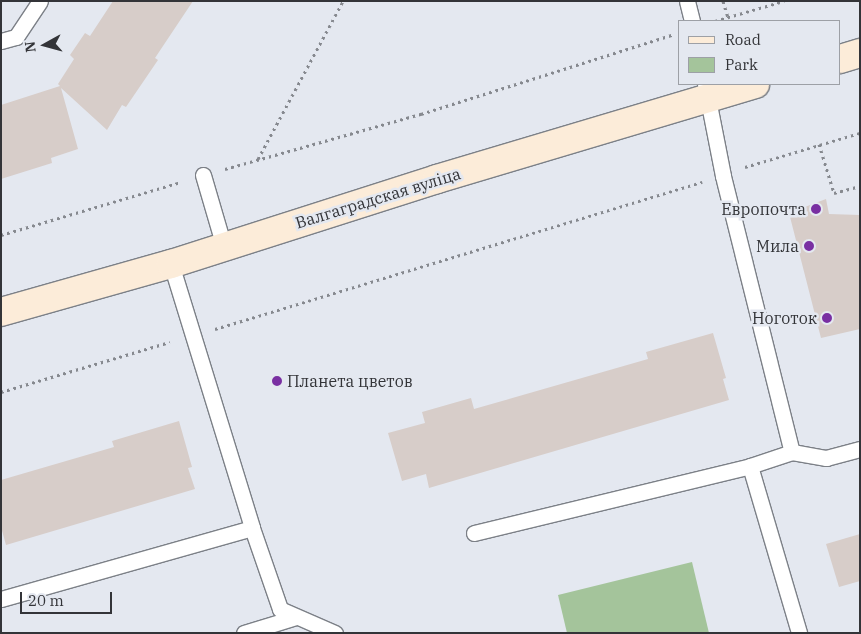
<!DOCTYPE html>
<meta charset="utf-8">
<style>
body{margin:0}
#map{position:relative;width:861px;height:634px;overflow:hidden;background:#e4e8f0;font-family:"IBM Plex Serif",serif}
div>[style]{position:absolute}
.green>*{inset:0;background:#a4c49b}
.building>*{inset:0;background:#d7cdc9}
.path>*{height:3px;margin-top:-1.5px;transform-origin:0;background:repeating-linear-gradient(90deg,#86898f 0 2.5px,transparent 0 6.5px)}
.roads{filter:drop-shadow(1px 0 #7c8087) drop-shadow(-1px 0 #7c8087) drop-shadow(0 1px #7c8087) drop-shadow(0 -1px #7c8087)}
.service>*{height:15px;margin:-7.5px;padding:0 7.5px;transform-origin:7.5px;border-radius:7.5px;background:#fff}
.secondary>*{height:28px;margin:-14px;padding:0 14px;transform-origin:14px;border-radius:14px;background:#fcecd9}
.dots>*{width:14px;height:14px;translate:-50% -50%;box-sizing:border-box;border:2px solid #e4e8f0;border-radius:50%}
span{translate:-50% -50%;white-space:nowrap;text-align:center;line-height:1.15;-webkit-text-stroke:5px #e4e8f0;paint-order:stroke}
.street-label{font-size:16px;color:#333438}
.poi-label{font-size:16px;color:#333438}
.right{translate:-100% -50%;text-align:right}
.left{translate:0 -50%;text-align:left}
.frame{position:absolute;inset:0;border:2px solid #333438;pointer-events:none}
.legend{position:absolute;left:678px;top:20px;width:162px;height:65px;box-sizing:border-box;background:#e4e8f0;border:1px solid #9da0a6;margin:0;padding:6px 9px;list-style:none;font-size:15px;color:#333438}
.legend li{display:flex;align-items:center;gap:10px;height:25px}
.legend b{width:25px;border:1px solid #9da0a6}
.north{position:absolute;left:20px;top:20px;width:50px;height:50px;-webkit-text-stroke:4px #e4e8f0;paint-order:stroke;rotate:263deg;font-size:14px;font-weight:700;line-height:20px;text-align:center;color:#333438}
.north::after{content:'';display:block;margin:auto;width:18px;height:22px;background:#333438;clip-path:polygon(50% 0,100% 100%,50% 72%,0 100%)}
.scale{position:absolute;left:20px;top:592px;width:92px;height:22px;box-sizing:border-box;border:2px solid #333438;border-top:0;padding-left:6px;font-size:15px;line-height:18px;white-space:nowrap;color:#333438;-webkit-text-stroke:4px #e4e8f0;paint-order:stroke}
</style>
<div id="map">
<div class="green">
<div style="clip-path:polygon(692px 562px,709px 633px,567px 633px,558px 595px)"></div>
</div>
<div class="building">
<div style="clip-path:polygon(113px 1px,193px 1px,155px 58px,158px 60px,126px 107px,122px 105px,107px 130px,61px 88px,78px 149px,51px 158px,52px 163px,1px 179px,1px 105px,60px 86px,58px 84px,74px 59px,70px 55px,85px 33px,90px 36px)"></div>
<div style="clip-path:polygon(826px 199px,829px 214px,860px 215px,860px 329px,821px 338px,789px 213px)"></div>
<div style="clip-path:polygon(713px 333px,726px 378px,723px 379px,729px 400px,429px 488px,426px 474px,402px 481px,388px 433px,425px 423px,422px 412px,471px 398px,474px 409px,648px 359px,646px 352px)"></div>
<div style="clip-path:polygon(179px 421px,192px 467px,188px 468px,195px 489px,6px 545px,1px 527px,1px 480px,114px 447px,112px 441px)"></div>
<div style="clip-path:polygon(860px 534px,860px 581px,839px 587px,826px 544px)"></div>
</div>
<div class="path">
<div style="left:723px;top:1px;width:17px;rotate:73deg"></div>
<div style="left:715px;top:21px;width:72px;rotate:-16.2deg"></div>
<div style="left:819px;top:144px;width:51px;rotate:73deg"></div>
<div style="left:834px;top:193px;width:27px;rotate:-15deg"></div>
<div style="left:258px;top:159px;width:179px;rotate:-61.7deg"></div>
<div style="left:745px;top:167px;width:120px;rotate:-16.5deg"></div>
<div style="left:225px;top:169px;width:204px;rotate:-15.7deg"></div>
<div style="left:421px;top:114px;width:266px;rotate:-17.5deg"></div>
<div style="left:1px;top:235px;width:188px;rotate:-16.4deg"></div>
<div style="left:215px;top:329px;width:509px;rotate:-16.8deg"></div>
<div style="left:1px;top:392px;width:176px;rotate:-16.5deg"></div>
</div>
<div class="roads">
<div class="service">
<div style="left:687px;top:1px;width:21px;rotate:76deg"></div>
<div style="left:1px;top:41px;width:16px;rotate:-15deg"></div>
<div style="left:16px;top:37px;width:43px;rotate:-56.3deg"></div>
<div style="left:705px;top:84px;width:94px;rotate:78.9deg"></div>
<div style="left:723px;top:176px;width:284px;rotate:76deg"></div>
<div style="left:792px;top:452px;width:35px;rotate:10deg"></div>
<div style="left:826px;top:458px;width:35px;rotate:-15deg"></div>
<div style="left:203px;top:175px;width:75px;rotate:73.7deg"></div>
<div style="left:171px;top:264px;width:276px;rotate:72.9deg"></div>
<div style="left:252px;top:528px;width:86px;rotate:70.9deg"></div>
<div style="left:280px;top:609px;width:60px;rotate:23.6deg"></div>
<div style="left:750px;top:466px;width:174px;rotate:73.6deg"></div>
<div style="left:474px;top:533px;width:284px;rotate:-13.6deg"></div>
<div style="left:750px;top:466px;width:44px;rotate:-18.4deg"></div>
<div style="left:1px;top:599px;width:261px;rotate:-15.8deg"></div>
<div style="left:244px;top:633px;width:54px;rotate:-17.1deg"></div>
</div>
<div class="secondary">
<div style="left:840px;top:59px;width:21px;rotate:-17deg"></div>
<div style="left:1px;top:312px;width:177px;rotate:-15.8deg"></div>
<div style="left:171px;top:264px;width:279px;rotate:-17.7deg"></div>
<div style="left:437px;top:179px;width:332px;rotate:-16.6deg"></div>
</div>
</div>
<div class="dots">
<div style="left:816px;top:209px;background:#792fa2"></div>
<div style="left:809px;top:246px;background:#792fa2"></div>
<div style="left:827px;top:318px;background:#792fa2"></div>
<div style="left:277px;top:381px;background:#792fa2"></div>
</div>
<div class="street-label">
<span style="left:378px;top:198px;rotate:-17deg">Валгаградская вуліца</span>
</div>
<div class="poi-label">
<span class="right" style="left:806px;top:209px">Европочта</span>
<span class="right" style="left:799px;top:246px">Мила</span>
<span class="right" style="left:817px;top:318px">Ноготок</span>
<span class="left" style="left:287px;top:381px">Планета цветов</span>
</div>
<div class="frame"></div>
<ul class="legend">
<li><b style="height:6px;background:#fcecd9"></b>Road</li>
<li><b style="height:14px;background:#a4c49b"></b>Park</li>
</ul>
<div class="north">N</div>
<div class="scale">20 m</div>
</div>
